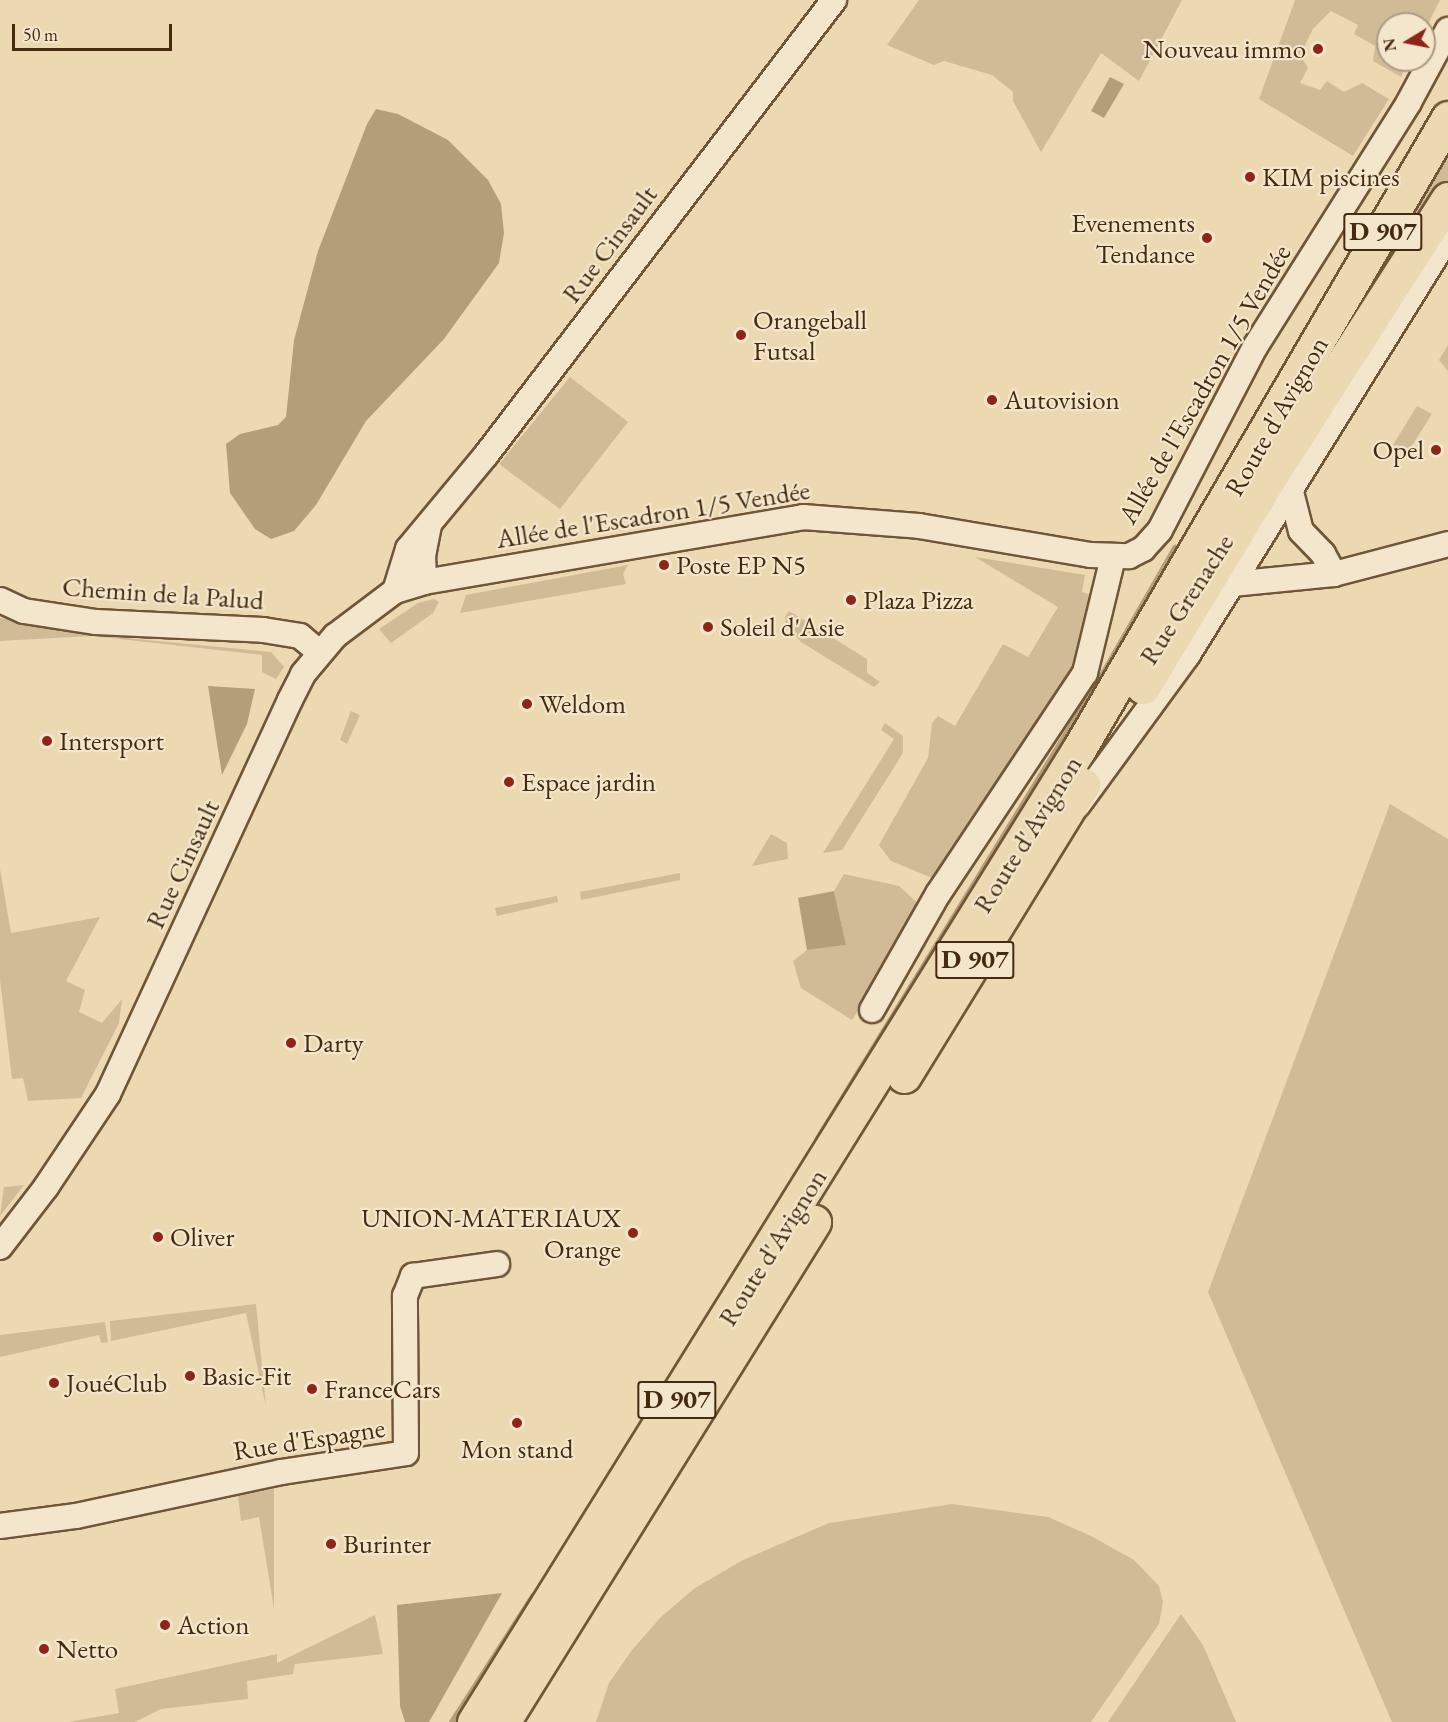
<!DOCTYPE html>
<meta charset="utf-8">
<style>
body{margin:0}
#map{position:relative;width:1448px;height:1722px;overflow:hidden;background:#ecd9b2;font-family:"EB Garamond",serif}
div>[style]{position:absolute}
.green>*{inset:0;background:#d0bb96}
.water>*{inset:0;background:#b49e7a}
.stream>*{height:7px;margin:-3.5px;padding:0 3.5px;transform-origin:3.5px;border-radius:3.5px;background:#b49e7a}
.roads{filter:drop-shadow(2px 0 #705637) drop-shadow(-2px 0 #705637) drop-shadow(0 2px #705637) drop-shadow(0 -2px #705637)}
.street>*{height:24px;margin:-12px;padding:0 12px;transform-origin:12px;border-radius:12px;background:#f3e6cd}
.primary>*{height:33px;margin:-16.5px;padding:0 16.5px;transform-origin:16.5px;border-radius:16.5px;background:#ecd9b2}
.dots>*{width:16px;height:16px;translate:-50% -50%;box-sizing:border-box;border:3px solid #f3e6cd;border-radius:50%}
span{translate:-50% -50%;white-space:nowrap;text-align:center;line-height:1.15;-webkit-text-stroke:4.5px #f3e6cd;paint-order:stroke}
.shield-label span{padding:2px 4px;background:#f3e6cd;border:2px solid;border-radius:4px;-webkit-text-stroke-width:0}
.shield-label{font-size:26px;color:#462a0e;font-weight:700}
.poi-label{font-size:27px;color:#462a0e}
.right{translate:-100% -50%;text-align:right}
.left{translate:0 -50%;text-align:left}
.street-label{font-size:27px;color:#462a0e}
.north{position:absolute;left:1376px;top:12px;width:60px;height:60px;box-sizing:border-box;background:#f3e6cd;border:2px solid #ae9b81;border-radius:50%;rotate:260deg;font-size:16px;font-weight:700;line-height:24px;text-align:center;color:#462a0e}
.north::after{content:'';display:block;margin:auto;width:21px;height:27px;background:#8f2418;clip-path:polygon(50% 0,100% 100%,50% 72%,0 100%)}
.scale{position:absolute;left:12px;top:24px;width:160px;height:27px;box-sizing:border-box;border:3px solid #462a0e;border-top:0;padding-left:8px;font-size:18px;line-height:21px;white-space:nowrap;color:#462a0e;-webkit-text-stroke:4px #f3e6cd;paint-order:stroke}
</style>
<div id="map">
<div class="green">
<div style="clip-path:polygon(919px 0,1182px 0,1139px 81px,1101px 53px,1041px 152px,1013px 101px,1013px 92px,992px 75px,944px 61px,934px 65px,887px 45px)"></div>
<div style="clip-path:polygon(1295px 0,1440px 0,1424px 32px,1424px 24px,1388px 24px,1388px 60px,1409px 60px,1401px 77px,1373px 61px,1375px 46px,1354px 34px,1358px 25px,1331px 11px,1313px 29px,1300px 55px,1308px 68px,1300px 83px,1320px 90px,1327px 81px,1344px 92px,1362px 83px,1389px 99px,1353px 156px,1259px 99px)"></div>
<div style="clip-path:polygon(1448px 143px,1448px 183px,1296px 401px)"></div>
<div style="clip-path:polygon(1448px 345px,1448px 371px,1439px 360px)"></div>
<div style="clip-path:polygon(570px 377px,628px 422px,560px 509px,499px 464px)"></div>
<div style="clip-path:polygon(1417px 406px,1432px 414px,1406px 455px,1393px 445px)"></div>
<div style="clip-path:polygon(975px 557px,1085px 575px,1082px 592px,1094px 596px,1072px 673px,937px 880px,891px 861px,879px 845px,928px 758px,932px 723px,938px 716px,955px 726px,1003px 644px,1028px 657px,1058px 607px)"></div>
<div style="clip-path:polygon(628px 565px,623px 574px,626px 584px,460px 613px,466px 595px)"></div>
<div style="clip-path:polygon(434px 599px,439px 602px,433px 613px,391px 643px,379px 629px,418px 603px)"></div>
<div style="clip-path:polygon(789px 611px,867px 659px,867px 673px,880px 682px,874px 687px,801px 642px,787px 627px,785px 617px)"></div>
<div style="clip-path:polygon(0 618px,116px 637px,271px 652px,284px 667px,276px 679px,262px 672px,262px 655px,92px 636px,0 641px)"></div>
<div style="clip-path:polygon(351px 711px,360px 715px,347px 744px,340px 740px)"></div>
<div style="clip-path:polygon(885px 723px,903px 736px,903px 753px,842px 850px,823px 853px,894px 739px,881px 730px)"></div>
<div style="clip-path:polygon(1390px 804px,1448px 839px,1448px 1722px,1392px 1722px,1208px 1292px)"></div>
<div style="clip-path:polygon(771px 834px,787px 843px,788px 859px,752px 866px)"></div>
<div style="clip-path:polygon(0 869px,11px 933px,100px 917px,66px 981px,85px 990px,79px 1012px,102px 1023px,122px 999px,119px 1023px,81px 1098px,28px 1101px,23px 1078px,12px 1079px,0 980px)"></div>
<div style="clip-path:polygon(680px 873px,680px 880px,581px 900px,580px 892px)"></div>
<div style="clip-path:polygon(844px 874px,899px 886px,923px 908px,852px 1020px,801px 988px,793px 961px,807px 950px,846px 945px,834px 891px)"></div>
<div style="clip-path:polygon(557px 896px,558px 902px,497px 916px,495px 908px)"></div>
<div style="clip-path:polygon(24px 1185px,0 1216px,4px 1187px)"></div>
<div style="clip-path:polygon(256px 1304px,266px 1407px,246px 1313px,111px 1341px,110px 1321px)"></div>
<div style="clip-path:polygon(105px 1322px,108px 1342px,101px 1343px,99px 1335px,0 1357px,0 1335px)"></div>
<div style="clip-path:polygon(274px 1489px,274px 1609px,259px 1517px,241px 1521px,238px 1496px)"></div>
<div style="clip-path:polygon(952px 1504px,1048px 1517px,1091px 1536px,1134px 1560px,1159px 1586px,1163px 1602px,1159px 1624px,1091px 1722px,596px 1722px,609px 1683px,632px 1650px,661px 1617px,695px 1588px,743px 1560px,829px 1523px)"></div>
<div style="clip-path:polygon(1181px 1614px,1203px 1645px,1236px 1722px,1108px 1722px)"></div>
<div style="clip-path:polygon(375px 1615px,383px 1654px,295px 1664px,293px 1674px,247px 1681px,248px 1699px,161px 1709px,135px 1722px,68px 1722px,119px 1713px,115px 1689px,277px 1654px,277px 1663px)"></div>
</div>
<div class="water">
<div style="clip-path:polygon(1110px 77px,1124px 84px,1104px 118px,1091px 111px)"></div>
<div style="clip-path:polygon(376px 109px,398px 114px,448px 140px,488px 180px,501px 204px,504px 233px,499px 263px,444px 339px,366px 421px,316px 505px,294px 531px,271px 539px,255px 529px,230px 493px,226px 444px,240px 434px,278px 425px,286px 417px,294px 340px,318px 251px,367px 124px)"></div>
<div style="clip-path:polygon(208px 686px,255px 689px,247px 724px,222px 775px)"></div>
<div style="clip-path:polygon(834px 891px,846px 945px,807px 950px,798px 898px)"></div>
<div style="clip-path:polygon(502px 1593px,429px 1722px,405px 1722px,400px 1706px,397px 1605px)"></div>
</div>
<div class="stream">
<div style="left:818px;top:1138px;width:541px;rotate:-58.45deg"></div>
<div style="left:1101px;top:677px;width:149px;rotate:-60.2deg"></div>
<div style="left:452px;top:1722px;width:150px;rotate:-57.3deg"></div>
</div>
<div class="roads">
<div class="street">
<div style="left:1290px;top:488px;width:44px;rotate:75.7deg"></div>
<div style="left:1301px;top:531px;width:32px;rotate:46deg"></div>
<div style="left:1323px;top:554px;width:23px;rotate:61deg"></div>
<div style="left:424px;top:582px;width:26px;rotate:-92deg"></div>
<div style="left:423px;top:556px;width:32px;rotate:-79deg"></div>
<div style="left:1232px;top:584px;width:102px;rotate:-5.6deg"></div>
<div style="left:1334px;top:574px;width:118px;rotate:-14.7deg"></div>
<div style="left:395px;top:591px;width:44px;rotate:-72.8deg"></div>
<div style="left:408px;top:549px;width:122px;rotate:-50.3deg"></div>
<div style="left:486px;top:455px;width:573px;rotate:-52.59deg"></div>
<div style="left:0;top:600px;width:26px;rotate:25deg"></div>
<div style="left:24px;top:611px;width:73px;rotate:8.7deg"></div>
<div style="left:96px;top:622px;width:167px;rotate:2.7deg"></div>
<div style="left:263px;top:630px;width:37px;rotate:9deg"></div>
<div style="left:300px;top:636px;width:25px;rotate:40deg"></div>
<div style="left:1078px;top:805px;width:185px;rotate:-53.8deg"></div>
<div style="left:1187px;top:656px;width:494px;rotate:-58.1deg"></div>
<div style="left:872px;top:1010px;width:133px;rotate:-60.4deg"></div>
<div style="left:938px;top:894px;width:265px;rotate:-56.4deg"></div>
<div style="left:1085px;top:673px;width:119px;rotate:-76.4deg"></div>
<div style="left:0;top:1247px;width:76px;rotate:-52.5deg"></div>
<div style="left:46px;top:1187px;width:112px;rotate:-56.3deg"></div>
<div style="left:108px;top:1094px;width:434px;rotate:-65.2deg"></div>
<div style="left:290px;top:700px;width:29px;rotate:-63deg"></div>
<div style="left:303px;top:674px;width:50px;rotate:-49.9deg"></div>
<div style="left:335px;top:636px;width:75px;rotate:-36.9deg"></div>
<div style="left:395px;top:591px;width:30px;rotate:-17deg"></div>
<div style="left:424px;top:582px;width:385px;rotate:-9.7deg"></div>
<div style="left:803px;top:517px;width:116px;rotate:4.4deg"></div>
<div style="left:919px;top:526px;width:174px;rotate:9.6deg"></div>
<div style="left:1091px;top:555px;width:38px;rotate:2deg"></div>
<div style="left:1129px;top:556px;width:16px;rotate:-27deg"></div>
<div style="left:1143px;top:549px;width:25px;rotate:-48deg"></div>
<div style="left:1160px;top:530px;width:206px;rotate:-62.6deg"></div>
<div style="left:1255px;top:347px;width:289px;rotate:-57.8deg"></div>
<div style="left:1409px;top:102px;width:82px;rotate:-61.6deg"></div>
<div style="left:0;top:1526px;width:77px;rotate:-7.5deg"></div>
<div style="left:76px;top:1516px;width:210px;rotate:-12.1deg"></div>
<div style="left:281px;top:1472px;width:126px;rotate:-8.6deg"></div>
<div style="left:406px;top:1453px;width:157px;rotate:-90.4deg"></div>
<div style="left:405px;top:1296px;width:22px;rotate:-68deg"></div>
<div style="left:413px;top:1276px;width:85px;rotate:-8.1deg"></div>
</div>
<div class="primary">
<div style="left:1143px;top:687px;width:258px;rotate:-58.8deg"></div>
<div style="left:1277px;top:466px;width:317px;rotate:-57.4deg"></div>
<div style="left:904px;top:1076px;width:342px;rotate:-58.4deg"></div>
<div style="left:474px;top:1722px;width:1146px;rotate:-58.13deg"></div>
<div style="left:1079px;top:749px;width:731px;rotate:-59.68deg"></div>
<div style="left:503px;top:1722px;width:589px;rotate:-58.12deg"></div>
</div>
</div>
<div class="dots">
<div style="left:1318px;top:49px;background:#8f2418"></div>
<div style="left:1250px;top:177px;background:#8f2418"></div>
<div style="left:1207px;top:238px;background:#8f2418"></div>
<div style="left:741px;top:335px;background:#8f2418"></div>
<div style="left:992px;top:400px;background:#8f2418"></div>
<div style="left:1436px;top:450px;background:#8f2418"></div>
<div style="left:664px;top:565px;background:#8f2418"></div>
<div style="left:851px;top:600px;background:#8f2418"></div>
<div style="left:708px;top:627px;background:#8f2418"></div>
<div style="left:527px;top:704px;background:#8f2418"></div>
<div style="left:47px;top:741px;background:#8f2418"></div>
<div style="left:509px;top:782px;background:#8f2418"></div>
<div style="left:291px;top:1043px;background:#8f2418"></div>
<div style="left:633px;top:1233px;background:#8f2418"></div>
<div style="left:158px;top:1237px;background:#8f2418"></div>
<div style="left:190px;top:1376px;background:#8f2418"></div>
<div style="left:54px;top:1383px;background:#8f2418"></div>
<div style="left:312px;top:1389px;background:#8f2418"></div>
<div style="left:517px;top:1423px;background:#8f2418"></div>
<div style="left:331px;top:1544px;background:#8f2418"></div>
<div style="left:165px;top:1625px;background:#8f2418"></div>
<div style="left:44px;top:1649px;background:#8f2418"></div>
</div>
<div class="shield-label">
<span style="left:1383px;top:232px">D 907</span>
<span style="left:975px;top:960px">D 907</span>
<span style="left:677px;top:1400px">D 907</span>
</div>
<div class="poi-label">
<span class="right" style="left:1306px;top:49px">Nouveau immo</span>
<span class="left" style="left:1262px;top:177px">KIM piscines</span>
<span class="right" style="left:1195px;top:238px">Evenements<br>Tendance</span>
<span class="left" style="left:753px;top:335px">Orangeball<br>Futsal</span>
<span class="left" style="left:1004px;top:400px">Autovision</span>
<span class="right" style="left:1424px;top:450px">Opel</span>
<span class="left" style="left:676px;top:565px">Poste EP N5</span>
<span class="left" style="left:863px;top:600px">Plaza Pizza</span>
<span class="left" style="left:720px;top:627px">Soleil d'Asie</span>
<span class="left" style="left:539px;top:704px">Weldom</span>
<span class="left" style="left:59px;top:741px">Intersport</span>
<span class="left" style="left:521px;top:782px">Espace jardin</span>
<span class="left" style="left:303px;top:1043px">Darty</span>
<span class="right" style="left:621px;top:1233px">UNION-MATERIAUX<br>Orange</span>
<span class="left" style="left:170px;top:1237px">Oliver</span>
<span class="left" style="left:202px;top:1376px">Basic-Fit</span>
<span class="left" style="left:66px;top:1383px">JouéClub</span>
<span class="left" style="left:324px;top:1389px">FranceCars</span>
<span style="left:517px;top:1449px">Mon stand</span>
<span class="left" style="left:343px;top:1544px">Burinter</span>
<span class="left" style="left:177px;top:1625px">Action</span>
<span class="left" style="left:56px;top:1649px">Netto</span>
</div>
<div class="street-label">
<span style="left:609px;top:244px;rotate:-53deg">Rue Cinsault</span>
<span style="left:1204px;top:384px;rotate:-60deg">Allée de l'Escadron 1/5 Vendée</span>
<span style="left:1276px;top:416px;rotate:-60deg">Route d'Avignon</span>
<span style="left:653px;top:514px;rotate:-9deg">Allée de l'Escadron 1/5 Vendée</span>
<span style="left:163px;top:593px;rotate:4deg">Chemin de la Palud</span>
<span style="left:1186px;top:599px;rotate:-57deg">Rue Grenache</span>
<span style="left:1027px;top:834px;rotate:-58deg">Route d'Avignon</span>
<span style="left:182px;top:864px;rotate:-65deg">Rue Cinsault</span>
<span style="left:772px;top:1247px;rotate:-58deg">Route d'Avignon</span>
<span style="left:309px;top:1439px;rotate:-9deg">Rue d'Espagne</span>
</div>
<div class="north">N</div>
<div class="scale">50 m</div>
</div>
